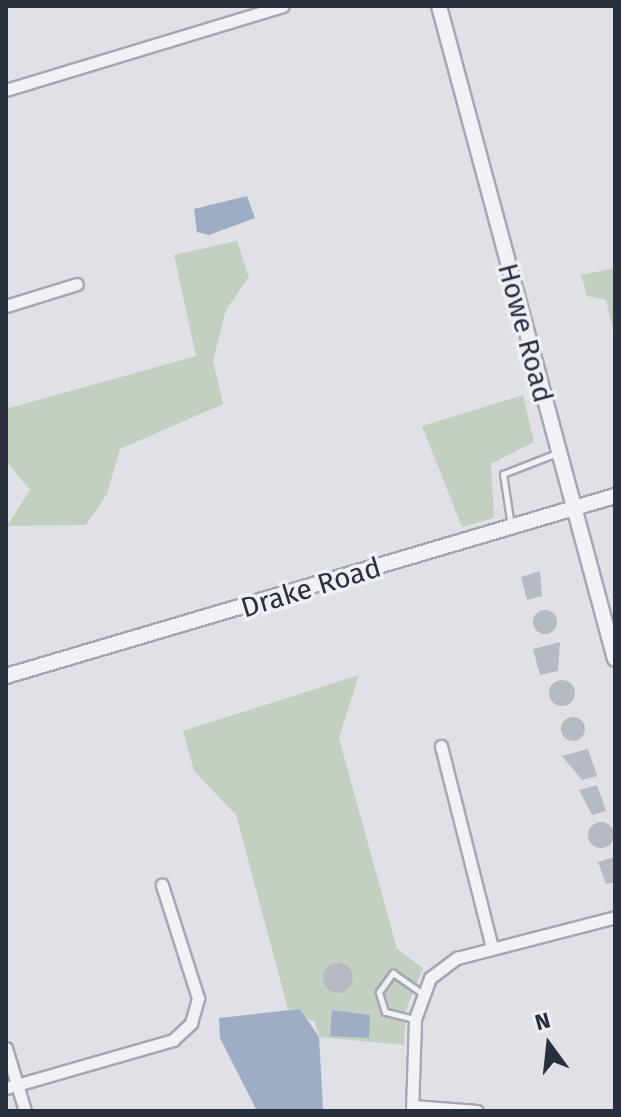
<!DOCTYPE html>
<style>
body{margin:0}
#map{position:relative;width:621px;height:1117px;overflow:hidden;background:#dfe1e7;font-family:"Fira Sans",sans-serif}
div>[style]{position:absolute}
.green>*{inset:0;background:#c3d0c1}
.water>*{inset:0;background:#9cadc5}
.building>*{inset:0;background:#b6bac3}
.round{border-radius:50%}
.roads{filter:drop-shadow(2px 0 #a5a8b1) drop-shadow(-2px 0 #a5a8b1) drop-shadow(0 2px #a5a8b1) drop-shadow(0 -2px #a5a8b1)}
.service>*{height:5px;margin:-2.5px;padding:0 2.5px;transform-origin:2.5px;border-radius:2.5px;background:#f1f2f6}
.minor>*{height:11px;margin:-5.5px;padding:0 5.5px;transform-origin:5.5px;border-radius:5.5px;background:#f1f2f6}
.tertiary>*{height:14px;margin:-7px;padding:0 7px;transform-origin:7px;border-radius:7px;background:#f1f2f6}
span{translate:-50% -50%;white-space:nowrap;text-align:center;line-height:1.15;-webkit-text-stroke:7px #eef0f5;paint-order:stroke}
.street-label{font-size:28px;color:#292f3d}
.frame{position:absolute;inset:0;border:8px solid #292f3d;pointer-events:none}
.north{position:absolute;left:509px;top:1005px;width:80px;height:80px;-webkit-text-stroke:6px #eef0f5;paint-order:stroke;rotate:345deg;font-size:22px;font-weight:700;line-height:32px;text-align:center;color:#292f3d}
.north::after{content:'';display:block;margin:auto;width:28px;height:36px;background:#292f3d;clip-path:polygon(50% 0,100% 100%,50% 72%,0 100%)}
</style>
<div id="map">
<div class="green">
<div style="clip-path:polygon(237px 241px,249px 277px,226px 310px,213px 361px,223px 404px,120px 449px,107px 494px,86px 525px,7px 526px,30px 490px,6px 461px,6px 409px,196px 356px,174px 255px)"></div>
<div style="clip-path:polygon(615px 268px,615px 337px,606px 300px,587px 296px,581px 275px)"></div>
<div style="clip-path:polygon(523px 395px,534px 442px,491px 464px,494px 518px,462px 527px,422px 426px)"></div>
<div style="clip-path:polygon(359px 675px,339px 738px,397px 949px,423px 968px,406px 1010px,404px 1045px,319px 1037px,315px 1022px,288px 1009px,236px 815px,194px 771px,183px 731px)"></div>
</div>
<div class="water">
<div style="clip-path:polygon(247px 196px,255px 218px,209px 235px,197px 232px,194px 209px)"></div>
<div style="clip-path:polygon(300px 1009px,319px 1037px,323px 1109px,257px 1111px,220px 1038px,219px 1018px)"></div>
<div style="clip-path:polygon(332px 1010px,370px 1015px,369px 1038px,330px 1036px)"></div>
</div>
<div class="building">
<div style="clip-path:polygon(540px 571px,542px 596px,527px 600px,521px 577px)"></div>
<div class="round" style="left:533px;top:610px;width:24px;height:24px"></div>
<div style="clip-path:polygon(560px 642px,558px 671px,540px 675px,533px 649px)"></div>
<div class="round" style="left:549px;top:680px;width:26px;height:26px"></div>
<div class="round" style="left:561px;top:717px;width:24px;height:24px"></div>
<div style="clip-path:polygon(588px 749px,597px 776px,582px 780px,562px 756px)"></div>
<div style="clip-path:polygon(597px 785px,606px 811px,592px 815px,579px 790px)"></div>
<div class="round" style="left:588px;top:822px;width:26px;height:26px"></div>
<div style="clip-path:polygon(615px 857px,615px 882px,606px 884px,598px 862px)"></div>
<div class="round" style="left:323px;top:963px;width:30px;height:30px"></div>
</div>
<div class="roads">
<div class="service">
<div style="left:511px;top:526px;width:53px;rotate:-98.7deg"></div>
<div style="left:503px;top:474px;width:58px;rotate:-21.3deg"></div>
<div style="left:414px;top:1019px;width:30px;rotate:-166deg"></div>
<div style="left:385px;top:1012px;width:21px;rotate:-107deg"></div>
<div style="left:379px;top:992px;width:24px;rotate:-54deg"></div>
<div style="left:393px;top:973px;width:38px;rotate:35deg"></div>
</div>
<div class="minor">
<div style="left:6px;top:90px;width:289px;rotate:-16.9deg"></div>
<div style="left:6px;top:306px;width:74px;rotate:-17.2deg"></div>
<div style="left:441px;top:746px;width:208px;rotate:75.8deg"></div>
<div style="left:6px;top:1048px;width:66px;rotate:73.2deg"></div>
<div style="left:6px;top:1088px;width:174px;rotate:-16deg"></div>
<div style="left:173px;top:1040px;width:25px;rotate:-43deg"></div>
<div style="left:191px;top:1023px;width:26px;rotate:-74deg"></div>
<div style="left:198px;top:998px;width:119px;rotate:-107.7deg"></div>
<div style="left:413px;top:1106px;width:64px;rotate:4.5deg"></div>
<div style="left:412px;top:1111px;width:92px;rotate:-88.1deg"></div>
<div style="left:415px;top:1019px;width:44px;rotate:-69.9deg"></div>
<div style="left:430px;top:978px;width:34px;rotate:-37deg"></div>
<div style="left:457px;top:958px;width:163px;rotate:-14.5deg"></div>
</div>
<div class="tertiary">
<div style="left:439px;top:6px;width:676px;rotate:74.92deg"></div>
<div style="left:6px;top:676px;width:635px;rotate:-16.47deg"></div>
</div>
</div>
<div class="street-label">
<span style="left:525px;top:333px;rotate:75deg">Howe Road</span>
<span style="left:311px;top:588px;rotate:-17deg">Drake Road</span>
</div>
<div class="frame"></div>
<div class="north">N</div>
</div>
